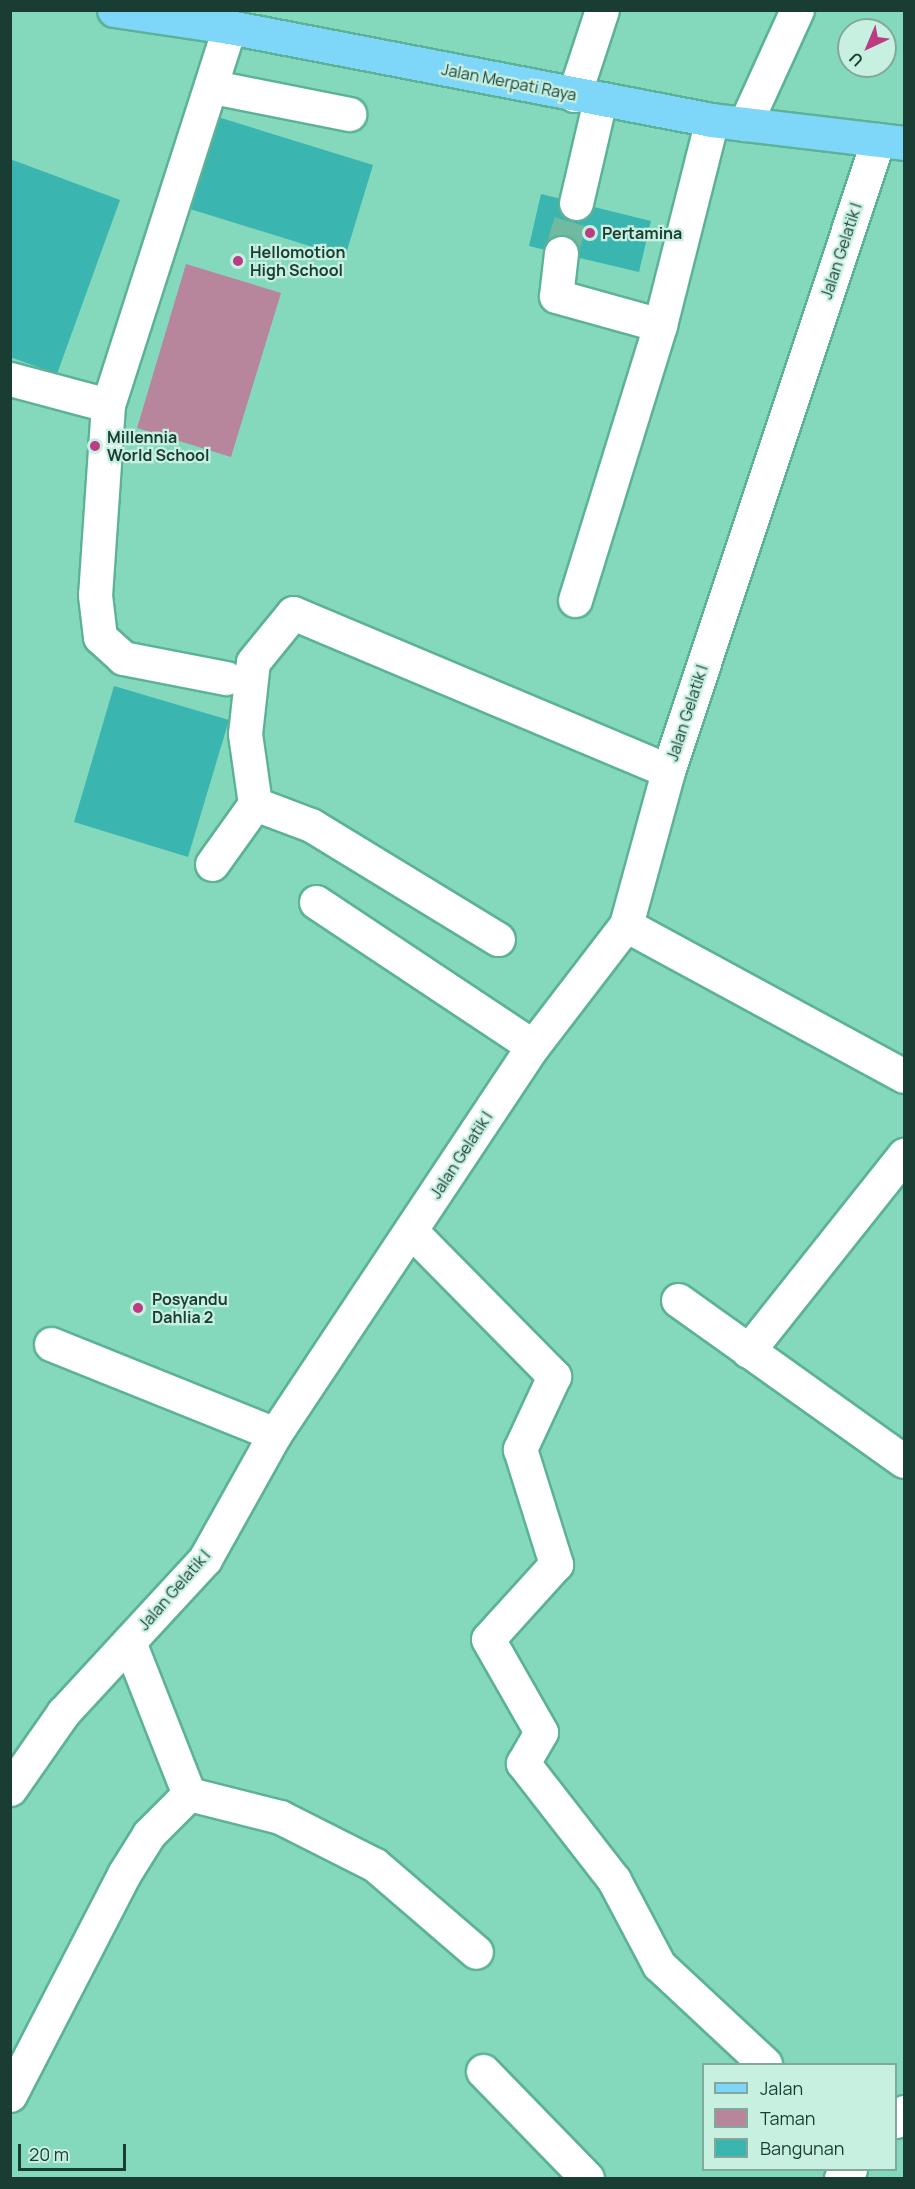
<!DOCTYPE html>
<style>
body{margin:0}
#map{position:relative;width:915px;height:2189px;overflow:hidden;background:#84d9bd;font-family:Manrope,sans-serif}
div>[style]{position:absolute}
.green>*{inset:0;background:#b7869c}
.building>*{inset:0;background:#3ab5b0}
.minor-tunnel>*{height:33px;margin-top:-16.5px;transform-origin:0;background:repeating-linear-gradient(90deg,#6fbaa1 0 33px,transparent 0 49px)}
.roads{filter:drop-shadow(2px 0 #5cb297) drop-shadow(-2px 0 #5cb297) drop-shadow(0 2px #5cb297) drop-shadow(0 -2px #5cb297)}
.minor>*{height:33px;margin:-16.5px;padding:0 16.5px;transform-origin:16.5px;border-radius:16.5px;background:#fff}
.major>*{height:33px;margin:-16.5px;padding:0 16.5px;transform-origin:16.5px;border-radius:16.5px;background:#7ed6f8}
.dots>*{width:16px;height:16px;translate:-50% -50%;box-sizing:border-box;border:3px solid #c8f0e1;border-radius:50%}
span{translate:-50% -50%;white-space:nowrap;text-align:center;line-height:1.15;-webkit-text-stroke:4.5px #c8f0e1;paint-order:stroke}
.street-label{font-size:16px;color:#193d32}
.poi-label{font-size:16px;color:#193d32;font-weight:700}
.left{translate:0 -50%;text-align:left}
.frame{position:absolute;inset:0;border:12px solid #193d32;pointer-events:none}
.legend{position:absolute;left:702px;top:2063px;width:195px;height:108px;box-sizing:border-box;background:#c8f0e1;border:2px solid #82a89b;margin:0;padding:8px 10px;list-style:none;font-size:18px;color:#193d32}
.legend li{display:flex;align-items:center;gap:12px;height:30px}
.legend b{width:30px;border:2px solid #82a89b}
.north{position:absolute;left:837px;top:18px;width:60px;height:60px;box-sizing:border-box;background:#c8f0e1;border:2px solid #82a89b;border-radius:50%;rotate:224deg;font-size:16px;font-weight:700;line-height:24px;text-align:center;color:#193d32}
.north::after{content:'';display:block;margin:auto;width:21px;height:27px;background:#bd3b82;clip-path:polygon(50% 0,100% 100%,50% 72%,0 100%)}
.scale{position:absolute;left:18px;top:2144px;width:108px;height:27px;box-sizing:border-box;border:3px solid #193d32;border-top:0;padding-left:8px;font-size:18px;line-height:21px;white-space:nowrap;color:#193d32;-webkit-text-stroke:4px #c8f0e1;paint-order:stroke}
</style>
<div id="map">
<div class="green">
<div style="clip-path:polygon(186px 264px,281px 293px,231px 457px,137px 428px)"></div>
</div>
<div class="building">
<div style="clip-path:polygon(218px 117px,373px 165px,345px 257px,190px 209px)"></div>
<div style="clip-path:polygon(10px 159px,120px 200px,57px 374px,10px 357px)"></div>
<div style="clip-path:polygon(541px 194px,651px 221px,639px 272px,529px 246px)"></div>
<div style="clip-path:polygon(114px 686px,229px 720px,188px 857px,74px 822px)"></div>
</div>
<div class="minor-tunnel">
<div style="left:561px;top:253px;width:52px;rotate:-73.3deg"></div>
</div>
<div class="roads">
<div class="minor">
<div style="left:213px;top:87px;width:139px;rotate:11.2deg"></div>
<div style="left:574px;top:95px;width:89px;rotate:-71.8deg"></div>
<div style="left:745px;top:124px;width:125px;rotate:-65.5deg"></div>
<div style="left:576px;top:203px;width:106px;rotate:-76.9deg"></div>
<div style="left:561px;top:253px;width:43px;rotate:96.6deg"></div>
<div style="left:556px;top:296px;width:108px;rotate:15.6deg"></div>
<div style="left:660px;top:325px;width:211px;rotate:-75.8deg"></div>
<div style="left:10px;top:379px;width:101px;rotate:14.9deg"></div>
<div style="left:108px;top:405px;width:397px;rotate:-72.2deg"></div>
<div style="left:108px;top:405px;width:190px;rotate:93.9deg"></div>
<div style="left:95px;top:595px;width:42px;rotate:83.2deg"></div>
<div style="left:100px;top:637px;width:31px;rotate:42deg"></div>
<div style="left:123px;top:658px;width:105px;rotate:11deg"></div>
<div style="left:575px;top:600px;width:288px;rotate:-72.8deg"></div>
<div style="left:255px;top:804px;width:60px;rotate:20.6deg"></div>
<div style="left:311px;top:825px;width:219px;rotate:31.4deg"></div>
<div style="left:212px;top:864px;width:74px;rotate:-54.4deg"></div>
<div style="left:255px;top:804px;width:71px;rotate:-98.1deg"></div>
<div style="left:245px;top:734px;width:72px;rotate:-83.7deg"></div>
<div style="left:253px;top:662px;width:63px;rotate:-50.8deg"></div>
<div style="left:293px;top:613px;width:407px;rotate:22.8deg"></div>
<div style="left:316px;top:902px;width:260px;rotate:33.6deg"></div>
<div style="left:626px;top:925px;width:316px;rotate:28.5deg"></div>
<div style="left:411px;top:1231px;width:204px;rotate:45.4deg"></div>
<div style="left:554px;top:1376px;width:81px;rotate:115deg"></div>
<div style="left:520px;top:1449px;width:121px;rotate:72.6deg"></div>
<div style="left:556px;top:1564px;width:101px;rotate:132.2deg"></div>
<div style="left:488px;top:1639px;width:107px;rotate:60.3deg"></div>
<div style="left:541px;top:1732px;width:36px;rotate:120deg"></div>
<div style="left:523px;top:1763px;width:148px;rotate:52.1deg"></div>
<div style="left:614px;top:1880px;width:96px;rotate:62.1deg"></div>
<div style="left:659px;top:1965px;width:145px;rotate:43deg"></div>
<div style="left:678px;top:1300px;width:277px;rotate:35.5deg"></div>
<div style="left:51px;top:1344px;width:241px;rotate:21.9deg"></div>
<div style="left:748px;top:1351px;width:251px;rotate:-51.5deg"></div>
<div style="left:129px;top:1642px;width:163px;rotate:68.5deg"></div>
<div style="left:10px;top:1789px;width:93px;rotate:-55.1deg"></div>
<div style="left:63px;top:1713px;width:209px;rotate:-47.3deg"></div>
<div style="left:205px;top:1559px;width:143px;rotate:-60.8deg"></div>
<div style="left:275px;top:1434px;width:466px;rotate:-56.4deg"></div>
<div style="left:533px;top:1046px;width:153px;rotate:-52.5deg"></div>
<div style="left:626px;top:925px;width:160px;rotate:-74.7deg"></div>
<div style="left:668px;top:771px;width:665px;rotate:-71.59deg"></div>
<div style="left:189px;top:1794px;width:94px;rotate:14.2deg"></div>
<div style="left:280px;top:1817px;width:106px;rotate:26.8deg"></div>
<div style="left:375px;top:1865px;width:133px;rotate:40.7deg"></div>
<div style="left:483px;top:2071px;width:149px;rotate:45.8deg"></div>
<div style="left:10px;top:2095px;width:249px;rotate:-62.7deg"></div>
<div style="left:124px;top:1874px;width:47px;rotate:-58deg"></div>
<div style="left:149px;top:1834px;width:57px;rotate:-45deg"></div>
<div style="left:896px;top:2121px;width:12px;rotate:-48deg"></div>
<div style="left:841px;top:2178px;width:12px;rotate:-42deg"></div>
</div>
<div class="major">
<div style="left:114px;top:10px;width:116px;rotate:8.4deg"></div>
<div style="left:229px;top:27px;width:492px;rotate:10.9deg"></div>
<div style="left:712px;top:120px;width:193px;rotate:6.8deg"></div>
</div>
</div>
<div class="dots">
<div style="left:590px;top:233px;background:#bd3b82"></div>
<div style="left:238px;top:261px;background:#bd3b82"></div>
<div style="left:95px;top:446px;background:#bd3b82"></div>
<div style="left:138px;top:1308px;background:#bd3b82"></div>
</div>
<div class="street-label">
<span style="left:509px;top:82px;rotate:11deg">Jalan Merpati Raya</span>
<span style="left:841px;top:251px;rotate:-72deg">Jalan Gelatik I</span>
<span style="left:687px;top:713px;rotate:-72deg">Jalan Gelatik I</span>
<span style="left:461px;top:1155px;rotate:-57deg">Jalan Gelatik I</span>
<span style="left:174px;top:1590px;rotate:-49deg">Jalan Gelatik I</span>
</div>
<div class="poi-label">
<span class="left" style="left:602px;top:233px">Pertamina</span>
<span class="left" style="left:250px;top:261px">Hellomotion<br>High School</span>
<span class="left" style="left:107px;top:446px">Millennia<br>World School</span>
<span class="left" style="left:152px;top:1308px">Posyandu<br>Dahlia 2</span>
</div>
<div class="frame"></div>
<ul class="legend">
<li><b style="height:8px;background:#7ed6f8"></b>Jalan</li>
<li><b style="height:16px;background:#b7869c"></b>Taman</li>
<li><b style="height:16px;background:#3ab5b0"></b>Bangunan</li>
</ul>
<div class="north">U</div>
<div class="scale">20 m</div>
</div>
